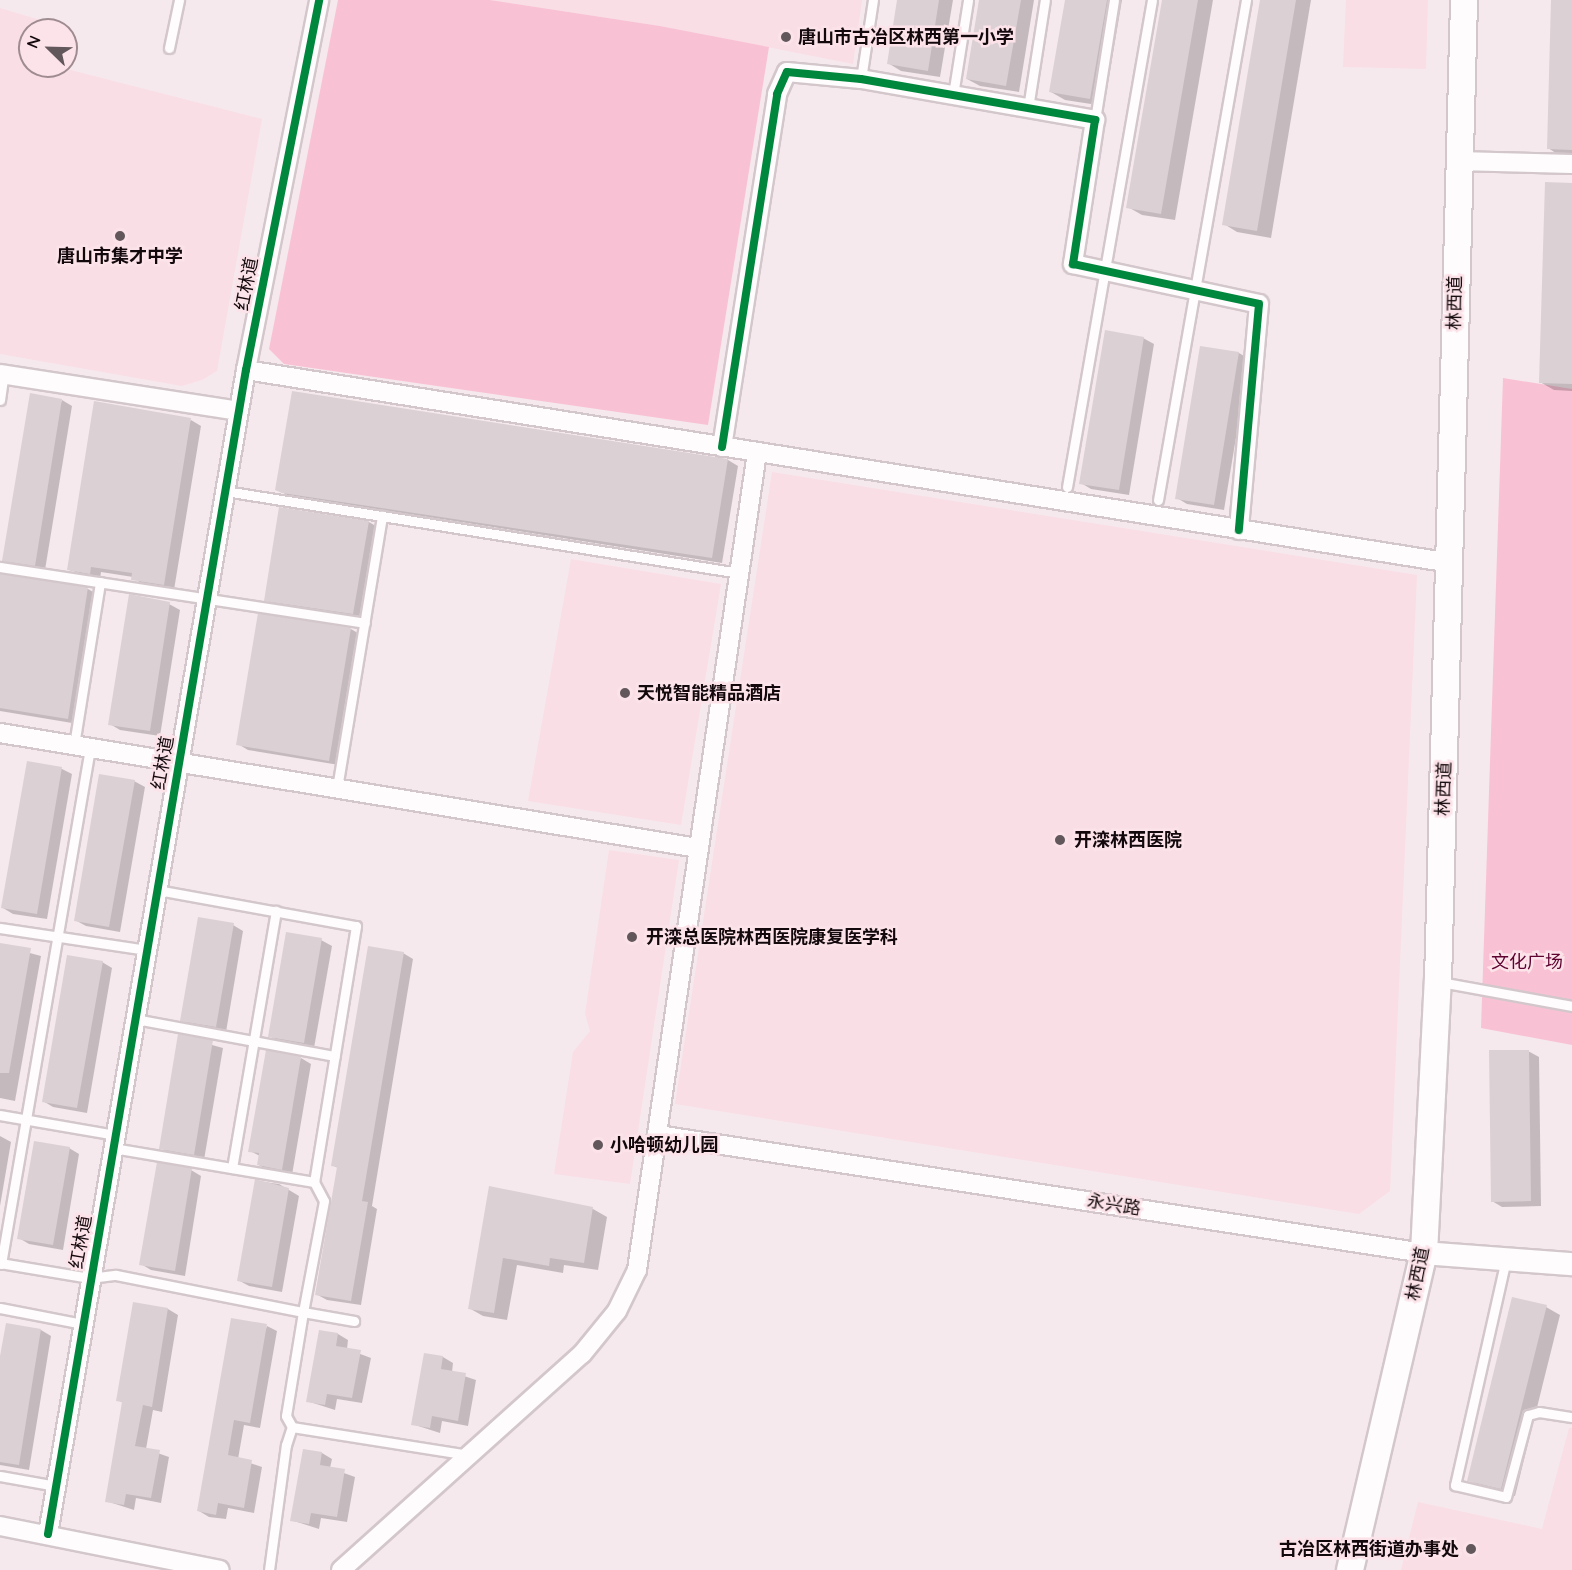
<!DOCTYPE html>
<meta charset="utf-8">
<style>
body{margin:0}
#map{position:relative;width:1572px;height:1570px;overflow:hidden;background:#f6e9ed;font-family:Quicksand,"Noto Sans SC",sans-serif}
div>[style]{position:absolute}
.built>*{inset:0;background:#f9dee6}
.green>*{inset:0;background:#f9c2d4}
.shadow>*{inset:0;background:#0003}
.building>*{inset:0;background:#dbd0d3}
.roads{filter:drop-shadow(2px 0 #d3c7cb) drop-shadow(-2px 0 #d3c7cb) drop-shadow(0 2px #d3c7cb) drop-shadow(0 -2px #d3c7cb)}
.service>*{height:9px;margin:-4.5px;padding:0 4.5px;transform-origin:4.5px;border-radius:4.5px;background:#fefcfc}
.minor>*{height:18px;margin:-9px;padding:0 9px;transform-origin:9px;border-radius:9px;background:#fefcfc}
.tertiary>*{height:22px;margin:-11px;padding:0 11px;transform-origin:11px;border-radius:11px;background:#fefcfc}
.secondary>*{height:26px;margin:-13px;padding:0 13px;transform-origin:13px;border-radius:13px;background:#fefcfc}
.cycleway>*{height:8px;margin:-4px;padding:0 4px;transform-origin:4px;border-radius:4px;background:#00873e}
.dots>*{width:16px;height:16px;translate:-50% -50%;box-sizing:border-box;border:3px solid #fce3ea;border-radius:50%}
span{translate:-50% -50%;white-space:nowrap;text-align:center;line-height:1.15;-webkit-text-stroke:5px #fce3ea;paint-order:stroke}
.poi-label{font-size:18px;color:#13090c;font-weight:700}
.left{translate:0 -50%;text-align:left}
.right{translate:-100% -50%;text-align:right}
.street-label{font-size:18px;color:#13090c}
.park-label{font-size:18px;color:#5e0330}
.north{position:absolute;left:18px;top:18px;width:60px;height:60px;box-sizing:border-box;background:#fce3ea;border:2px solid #9f8c91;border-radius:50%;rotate:293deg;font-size:16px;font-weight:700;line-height:24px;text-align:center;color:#13090c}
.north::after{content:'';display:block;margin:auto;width:21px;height:27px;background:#62575b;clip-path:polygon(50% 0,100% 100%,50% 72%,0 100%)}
</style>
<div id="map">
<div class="built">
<div style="clip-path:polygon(490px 0,862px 0,853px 64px,660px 26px)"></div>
<div style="clip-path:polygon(1346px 0,1428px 0,1426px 69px,1343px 67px)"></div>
<div style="clip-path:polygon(0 8px,60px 26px,60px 30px,30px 30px,30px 66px,55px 66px,262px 119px,217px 371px,202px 380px,182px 386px,0 354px)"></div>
<div style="clip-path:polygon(772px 472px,1417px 575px,1390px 1191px,1359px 1214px,675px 1104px)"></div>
<div style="clip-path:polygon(571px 559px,721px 584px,681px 825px,528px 801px)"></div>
<div style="clip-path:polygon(609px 850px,679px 860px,630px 1184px,554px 1174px,573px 1052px,590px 1031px,585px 1014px)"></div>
<div style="clip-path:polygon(1569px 1428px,1572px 1428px,1572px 1570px,1401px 1570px,1418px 1502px,1542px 1529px)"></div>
</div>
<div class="green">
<div style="clip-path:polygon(338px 0,490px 0,660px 26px,769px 47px,708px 425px,284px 364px,269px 349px)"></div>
<div style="clip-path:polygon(1503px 378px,1572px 389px,1572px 1045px,1481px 1028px)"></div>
</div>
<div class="shadow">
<div style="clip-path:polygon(898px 0,953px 0,940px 77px,901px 71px,888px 63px)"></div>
<div style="clip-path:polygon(980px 0,1034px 0,1019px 92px,980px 86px,967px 79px)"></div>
<div style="clip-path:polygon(1066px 0,1122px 0,1104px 106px,1065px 100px,1051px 92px)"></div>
<div style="clip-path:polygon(1163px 0,1213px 0,1175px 220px,1142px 215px,1128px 207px)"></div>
<div style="clip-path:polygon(1262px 0,1311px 0,1271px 238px,1237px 232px,1224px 224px)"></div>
<div style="clip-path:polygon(1553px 0,1572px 0,1572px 157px,1562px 157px,1548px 148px)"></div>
<div style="clip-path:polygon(1572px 184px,1572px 391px,1554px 390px,1540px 382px)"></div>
<div style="clip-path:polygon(1143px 338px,1154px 344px,1129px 495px,1091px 489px,1081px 483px)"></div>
<div style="clip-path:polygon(1201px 347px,1239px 353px,1249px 359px,1224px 510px,1187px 504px,1177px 498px)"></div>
<div style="clip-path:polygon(293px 392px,728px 460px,738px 466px,722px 563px,287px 495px,277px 489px)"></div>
<div style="clip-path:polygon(62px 400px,72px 406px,45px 570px,14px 566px,4px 560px)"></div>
<div style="clip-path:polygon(191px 420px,201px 426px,174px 590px,143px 585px,133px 577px,101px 572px,100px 579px,69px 570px)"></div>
<div style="clip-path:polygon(281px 508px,369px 522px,379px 528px,363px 619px,276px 606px,266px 600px)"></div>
<div style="clip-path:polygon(0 579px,88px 589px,98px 595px,78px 724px,0 711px)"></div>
<div style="clip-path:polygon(169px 604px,180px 610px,160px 736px,120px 730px,110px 724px)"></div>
<div style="clip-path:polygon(351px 629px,361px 635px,339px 765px,248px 750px,238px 744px)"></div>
<div style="clip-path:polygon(28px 763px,62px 769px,72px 774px,47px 919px,13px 914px,3px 908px)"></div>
<div style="clip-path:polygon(134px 781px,145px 787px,120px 932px,86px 926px,75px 920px)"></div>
<div style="clip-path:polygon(233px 925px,243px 931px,226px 1032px,192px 1026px,182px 1020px)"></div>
<div style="clip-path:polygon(321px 940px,332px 946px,314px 1048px,280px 1042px,270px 1036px)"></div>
<div style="clip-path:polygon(0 945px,41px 956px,15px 1101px,0 1098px)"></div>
<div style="clip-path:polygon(403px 953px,413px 959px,372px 1206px,377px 1209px,361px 1305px,327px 1300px,316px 1294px,338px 1168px,332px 1165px)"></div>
<div style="clip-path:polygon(102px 962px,112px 968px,87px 1113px,53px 1107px,43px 1101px)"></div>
<div style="clip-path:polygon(179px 1036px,223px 1048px,204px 1160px,171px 1154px,161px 1148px)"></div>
<div style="clip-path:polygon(1528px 1051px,1539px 1057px,1541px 1206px,1502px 1207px,1492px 1201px)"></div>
<div style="clip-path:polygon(301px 1058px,311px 1064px,292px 1175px,269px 1171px,259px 1165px,260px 1156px,250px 1151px)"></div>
<div style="clip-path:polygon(0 1136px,11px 1142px,0 1206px)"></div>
<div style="clip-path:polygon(69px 1148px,79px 1154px,63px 1250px,29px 1244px,19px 1238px)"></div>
<div style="clip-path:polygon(191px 1170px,201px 1176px,185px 1276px,151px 1270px,141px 1264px)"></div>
<div style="clip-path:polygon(256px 1181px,279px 1184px,299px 1196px,282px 1292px,249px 1286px,238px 1280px)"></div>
<div style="clip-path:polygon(490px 1188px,593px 1209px,607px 1217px,598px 1270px,564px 1265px,563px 1273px,517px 1265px,507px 1320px,483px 1316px,469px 1308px)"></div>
<div style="clip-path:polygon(134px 1304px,168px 1309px,178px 1315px,162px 1412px,153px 1410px,146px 1449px,169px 1457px,161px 1503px,136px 1498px,134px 1510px,106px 1501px,123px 1403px,118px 1400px)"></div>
<div style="clip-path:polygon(1546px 1307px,1560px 1315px,1515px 1496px,1483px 1488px,1469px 1480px)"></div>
<div style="clip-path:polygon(7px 1324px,41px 1330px,51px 1336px,29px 1470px,0 1465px,0 1365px)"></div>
<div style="clip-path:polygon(267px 1326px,277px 1331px,260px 1428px,244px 1425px,238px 1459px,262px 1467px,254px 1513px,228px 1508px,226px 1519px,209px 1517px,199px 1511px)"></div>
<div style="clip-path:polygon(320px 1331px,338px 1334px,348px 1340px,347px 1349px,371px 1358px,362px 1403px,337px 1399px,335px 1410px,307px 1401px)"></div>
<div style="clip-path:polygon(425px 1354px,443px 1357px,453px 1363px,452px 1372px,476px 1380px,468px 1426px,442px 1421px,440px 1433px,412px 1424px)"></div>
<div style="clip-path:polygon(304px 1450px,322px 1453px,332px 1459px,330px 1468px,355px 1477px,347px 1522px,321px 1518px,319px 1529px,291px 1520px)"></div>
</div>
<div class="building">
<div style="clip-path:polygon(897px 0,939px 0,928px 71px,887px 64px)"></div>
<div style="clip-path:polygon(979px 0,1021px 0,1006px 86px,966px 79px)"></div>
<div style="clip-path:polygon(1065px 0,1107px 0,1090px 99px,1049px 92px)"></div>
<div style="clip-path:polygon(1162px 0,1198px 0,1161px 214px,1126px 208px)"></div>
<div style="clip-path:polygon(1260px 0,1296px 0,1257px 231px,1222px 225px)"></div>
<div style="clip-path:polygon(1551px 0,1572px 0,1572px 150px,1547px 149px)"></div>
<div style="clip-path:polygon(1545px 182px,1572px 183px,1572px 384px,1539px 383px)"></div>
<div style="clip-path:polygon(1105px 330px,1144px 337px,1119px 490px,1079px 484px)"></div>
<div style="clip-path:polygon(1200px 346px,1239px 352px,1214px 505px,1175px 499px)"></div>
<div style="clip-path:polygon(292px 391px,728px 459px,712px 558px,282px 493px,275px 490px)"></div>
<div style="clip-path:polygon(30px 393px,62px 399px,35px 566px,2px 561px)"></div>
<div style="clip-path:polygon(94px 401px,191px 418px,164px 585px,131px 580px,132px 573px,91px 567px,90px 574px,67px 570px)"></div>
<div style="clip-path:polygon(279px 507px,369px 521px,353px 614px,264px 601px)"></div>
<div style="clip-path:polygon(0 574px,88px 587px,68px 719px,0 708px)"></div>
<div style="clip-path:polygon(129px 594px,170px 602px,150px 731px,108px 725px)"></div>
<div style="clip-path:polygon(258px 613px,351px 628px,329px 761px,236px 745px)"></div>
<div style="clip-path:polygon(27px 761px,62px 767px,37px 914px,1px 908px)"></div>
<div style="clip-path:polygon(99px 774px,135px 780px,109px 927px,74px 921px)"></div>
<div style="clip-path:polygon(198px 917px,234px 923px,216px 1027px,180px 1021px)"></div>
<div style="clip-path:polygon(286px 932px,322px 938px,304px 1043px,268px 1037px)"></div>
<div style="clip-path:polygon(0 943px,31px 948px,9px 1073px,0 1073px)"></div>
<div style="clip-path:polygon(368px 946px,404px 952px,362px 1201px,368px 1202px,351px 1301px,315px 1295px,337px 1167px,331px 1166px)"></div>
<div style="clip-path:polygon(67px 955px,103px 961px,77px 1108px,42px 1102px)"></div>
<div style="clip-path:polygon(178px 1034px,213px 1040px,194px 1155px,159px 1149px)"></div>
<div style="clip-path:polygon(266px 1050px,301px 1057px,282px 1170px,257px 1165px,259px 1153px,248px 1152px)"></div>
<div style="clip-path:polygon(1489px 1050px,1529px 1050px,1531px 1201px,1491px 1202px)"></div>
<div style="clip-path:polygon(34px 1141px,70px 1147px,53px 1245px,17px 1239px)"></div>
<div style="clip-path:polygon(157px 1162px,192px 1168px,175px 1271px,139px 1265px)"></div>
<div style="clip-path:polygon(255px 1179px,289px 1188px,272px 1287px,237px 1281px)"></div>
<div style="clip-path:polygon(489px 1186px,593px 1207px,584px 1263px,550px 1258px,549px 1266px,503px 1258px,494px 1313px,468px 1309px)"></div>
<div style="clip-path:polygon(1512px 1297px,1547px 1305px,1501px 1489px,1467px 1481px)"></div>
<div style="clip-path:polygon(133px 1302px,168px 1308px,152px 1407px,143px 1405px,135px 1446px,160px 1450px,151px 1498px,126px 1494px,124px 1505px,105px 1502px,122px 1402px,116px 1401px)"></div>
<div style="clip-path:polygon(231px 1318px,267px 1324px,250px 1423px,234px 1420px,228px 1455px,252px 1460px,244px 1508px,218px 1503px,216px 1515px,197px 1511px)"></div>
<div style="clip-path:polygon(6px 1323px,41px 1329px,19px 1465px,0 1462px,0 1356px)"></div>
<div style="clip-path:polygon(319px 1330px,338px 1333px,336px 1346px,361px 1350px,352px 1398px,327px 1394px,325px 1405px,306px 1402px)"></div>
<div style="clip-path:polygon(424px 1353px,443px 1356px,441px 1369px,466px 1373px,458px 1421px,432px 1416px,430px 1428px,411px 1425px)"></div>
<div style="clip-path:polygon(303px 1449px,322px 1452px,320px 1465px,345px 1469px,337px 1517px,311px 1513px,309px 1524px,290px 1521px)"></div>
</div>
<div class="roads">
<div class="service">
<div style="left:169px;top:48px;width:49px;rotate:-78.2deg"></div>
<div style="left:861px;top:79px;width:80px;rotate:-81.4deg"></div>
<div style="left:953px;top:95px;width:96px;rotate:-81deg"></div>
<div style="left:1028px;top:108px;width:109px;rotate:-81.1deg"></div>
<div style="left:1095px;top:120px;width:121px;rotate:-81deg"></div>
<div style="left:0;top:400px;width:27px;rotate:-82deg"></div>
<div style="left:1067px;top:487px;width:494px;rotate:-80.1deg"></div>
<div style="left:225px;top:491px;width:520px;rotate:9.06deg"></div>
<div style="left:1158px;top:500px;width:508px;rotate:-80.02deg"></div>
<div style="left:0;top:567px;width:369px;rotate:8.7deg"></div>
<div style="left:74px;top:745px;width:165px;rotate:-80.9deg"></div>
<div style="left:337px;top:788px;width:276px;rotate:-80.6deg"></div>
<div style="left:157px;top:890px;width:202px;rotate:10.3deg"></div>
<div style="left:356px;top:926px;width:259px;rotate:99.3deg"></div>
<div style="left:314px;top:1182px;width:21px;rotate:62deg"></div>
<div style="left:324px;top:1201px;width:113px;rotate:100.7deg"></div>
<div style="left:303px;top:1312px;width:52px;rotate:10deg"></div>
<div style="left:0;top:928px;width:149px;rotate:8.5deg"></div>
<div style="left:1440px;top:982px;width:134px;rotate:10.3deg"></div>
<div style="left:135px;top:1019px;width:203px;rotate:10.5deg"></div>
<div style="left:0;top:1115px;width:118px;rotate:9.8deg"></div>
<div style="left:113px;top:1148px;width:204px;rotate:9.6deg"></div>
<div style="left:232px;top:1168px;width:261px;rotate:-80.3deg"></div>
<div style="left:1506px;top:1259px;width:232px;rotate:102.7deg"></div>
<div style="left:1455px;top:1485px;width:52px;rotate:13.2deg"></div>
<div style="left:1506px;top:1497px;width:85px;rotate:-75deg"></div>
<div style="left:1528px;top:1415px;width:11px;rotate:-15deg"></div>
<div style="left:1539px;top:1412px;width:33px;rotate:9deg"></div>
<div style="left:0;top:1263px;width:91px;rotate:9.5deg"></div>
<div style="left:90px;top:1278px;width:26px;rotate:-7deg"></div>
<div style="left:116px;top:1275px;width:191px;rotate:11.2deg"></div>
<div style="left:303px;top:1312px;width:105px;rotate:99.3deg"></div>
<div style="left:286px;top:1416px;width:13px;rotate:61deg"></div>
<div style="left:292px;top:1427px;width:179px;rotate:9deg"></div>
<div style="left:1px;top:1264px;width:524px;rotate:-80.21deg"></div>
<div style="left:0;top:1308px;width:85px;rotate:10.9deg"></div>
<div style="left:0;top:1476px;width:57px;rotate:10.1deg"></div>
<div style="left:269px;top:1570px;width:126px;rotate:-82.3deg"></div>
<div style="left:286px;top:1445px;width:19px;rotate:-72deg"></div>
</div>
<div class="minor">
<div style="left:1458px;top:161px;width:114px;rotate:1.5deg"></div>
<div style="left:246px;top:370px;width:1220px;rotate:9.1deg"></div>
<div style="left:0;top:374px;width:241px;rotate:8.8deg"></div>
<div style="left:722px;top:447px;width:357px;rotate:-81.1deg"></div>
<div style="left:777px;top:94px;width:24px;rotate:-66deg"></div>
<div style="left:787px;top:72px;width:74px;rotate:5.4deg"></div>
<div style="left:861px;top:79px;width:238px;rotate:9.9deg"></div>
<div style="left:1095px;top:120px;width:146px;rotate:98.7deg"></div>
<div style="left:1073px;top:264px;width:190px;rotate:12.1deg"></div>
<div style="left:1259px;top:304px;width:227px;rotate:95.1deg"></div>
<div style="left:0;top:733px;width:707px;rotate:9.36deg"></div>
<div style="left:658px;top:1135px;width:775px;rotate:8.76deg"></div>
<div style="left:0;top:1526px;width:224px;rotate:11.3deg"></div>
<div style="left:48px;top:1534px;width:1181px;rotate:-80.35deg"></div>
<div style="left:246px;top:370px;width:377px;rotate:-78.8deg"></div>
<div style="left:341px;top:1570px;width:324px;rotate:-41.9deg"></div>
<div style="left:582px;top:1354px;width:55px;rotate:-50.9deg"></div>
<div style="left:617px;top:1311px;width:46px;rotate:-64deg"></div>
<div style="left:637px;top:1270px;width:827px;rotate:-81.65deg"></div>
</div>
<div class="tertiary">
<div style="left:1424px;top:1253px;width:148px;rotate:4.3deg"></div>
</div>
<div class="secondary">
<div style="left:1350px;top:1570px;width:326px;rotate:-76.9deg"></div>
<div style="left:1424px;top:1253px;width:272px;rotate:-87.1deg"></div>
<div style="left:1438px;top:981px;width:981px;rotate:-88.48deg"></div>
</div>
</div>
<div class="cycleway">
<div style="left:722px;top:447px;width:357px;rotate:-81.1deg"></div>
<div style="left:777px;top:94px;width:24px;rotate:-66deg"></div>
<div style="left:787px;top:72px;width:74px;rotate:5.4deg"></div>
<div style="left:861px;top:79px;width:238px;rotate:9.9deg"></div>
<div style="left:1095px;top:120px;width:146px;rotate:98.7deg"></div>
<div style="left:1073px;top:264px;width:190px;rotate:12.1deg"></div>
<div style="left:1259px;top:304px;width:227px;rotate:95.1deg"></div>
<div style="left:48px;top:1534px;width:1181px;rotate:-80.35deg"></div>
<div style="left:246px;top:370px;width:377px;rotate:-78.8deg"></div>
</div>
<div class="dots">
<div style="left:786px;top:37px;background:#62575b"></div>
<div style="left:120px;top:236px;background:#62575b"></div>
<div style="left:625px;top:693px;background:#62575b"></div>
<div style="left:1060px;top:840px;background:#62575b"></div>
<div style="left:632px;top:937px;background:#62575b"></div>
<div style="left:598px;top:1145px;background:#62575b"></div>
<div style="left:1471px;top:1549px;background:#62575b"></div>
</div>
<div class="poi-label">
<span class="left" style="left:798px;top:37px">唐山市古冶区林西第一小学</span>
<span style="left:120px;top:256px">唐山市集才中学</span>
<span class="left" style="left:637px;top:693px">天悦智能精品酒店</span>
<span class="left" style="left:1074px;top:840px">开滦林西医院</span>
<span class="left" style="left:646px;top:937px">开滦总医院林西医院康复医学科</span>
<span class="left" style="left:610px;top:1145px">小哈顿幼儿园</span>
<span class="right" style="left:1459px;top:1549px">古冶区林西街道办事处</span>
</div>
<div class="street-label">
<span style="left:247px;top:284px;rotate:-79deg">红林道</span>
<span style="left:1455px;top:303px;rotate:-89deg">林西道</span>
<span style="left:163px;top:763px;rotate:-80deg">红林道</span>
<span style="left:1444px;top:789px;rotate:-88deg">林西道</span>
<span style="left:1114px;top:1205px;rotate:9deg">永兴路</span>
<span style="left:81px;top:1242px;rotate:-80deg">红林道</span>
<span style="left:1418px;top:1274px;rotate:-79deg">林西道</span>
</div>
<div class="park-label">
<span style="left:1527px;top:962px">文化广场</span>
</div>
<div class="north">N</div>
</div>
